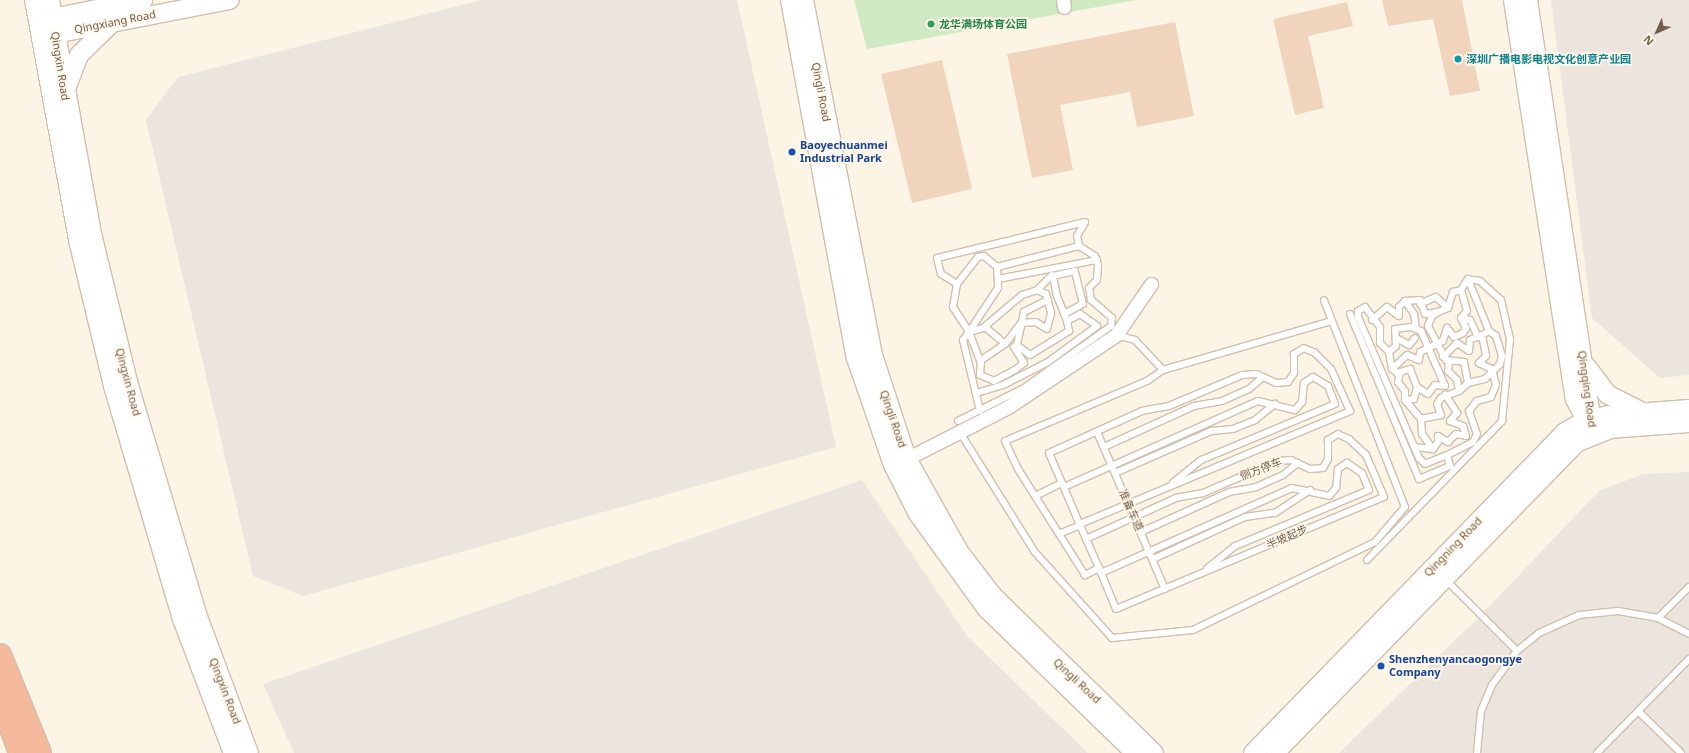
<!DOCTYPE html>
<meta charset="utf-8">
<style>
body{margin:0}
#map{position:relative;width:1689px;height:753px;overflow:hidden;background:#fcf4e4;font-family:"Noto Sans","Noto Sans SC",sans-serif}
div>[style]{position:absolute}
.industrial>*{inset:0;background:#ebe5de}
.green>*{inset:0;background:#cfe9c3}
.building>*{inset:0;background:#f0d5bc}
.roads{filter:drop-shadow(1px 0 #cfbfae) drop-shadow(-1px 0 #cfbfae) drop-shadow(0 1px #cfbfae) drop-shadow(0 -1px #cfbfae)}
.lane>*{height:6px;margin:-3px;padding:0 3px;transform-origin:3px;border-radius:3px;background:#fff}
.street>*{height:13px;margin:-6.5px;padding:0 6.5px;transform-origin:6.5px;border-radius:6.5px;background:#fff}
.secondary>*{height:18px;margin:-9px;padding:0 9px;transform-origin:9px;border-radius:9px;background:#fff}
.highway>*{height:22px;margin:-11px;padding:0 11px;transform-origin:11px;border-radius:11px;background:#f5ba9c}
.dots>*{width:11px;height:11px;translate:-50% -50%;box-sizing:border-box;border:2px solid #fff8ea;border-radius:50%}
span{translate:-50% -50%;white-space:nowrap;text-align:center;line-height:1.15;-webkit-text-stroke:3.5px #fff8ea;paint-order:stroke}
.street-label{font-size:11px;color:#735c4a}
.leisure-label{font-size:11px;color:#27864d;font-weight:700}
.left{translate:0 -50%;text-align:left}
.culture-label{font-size:11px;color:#0d838f;font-weight:700}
.transit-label{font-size:11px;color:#164399;font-weight:700}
.north{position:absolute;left:1637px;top:12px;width:40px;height:40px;-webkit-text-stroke:3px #fff8ea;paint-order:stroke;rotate:225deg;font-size:11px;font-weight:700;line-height:16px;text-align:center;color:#735c4a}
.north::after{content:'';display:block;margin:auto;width:14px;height:18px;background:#735c4a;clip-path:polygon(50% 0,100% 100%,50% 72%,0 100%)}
</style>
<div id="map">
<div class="industrial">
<div style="clip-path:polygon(482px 0,737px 0,836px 447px,303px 596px,253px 576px,146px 120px,178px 77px)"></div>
<div style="clip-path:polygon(1551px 0,1689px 0,1689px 375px,1660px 378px,1592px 318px)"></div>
<div style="clip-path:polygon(1689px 472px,1689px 753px,1339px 753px,1481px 615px,1599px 491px,1643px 474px)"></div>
<div style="clip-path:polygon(862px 480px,967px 636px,1088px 753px,294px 753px,263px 684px)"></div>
</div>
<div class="green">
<div style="clip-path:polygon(854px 0,1136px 0,867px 49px)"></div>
</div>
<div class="building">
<div style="clip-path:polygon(1382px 0,1462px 0,1480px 91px,1450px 96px,1433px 19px,1388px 26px)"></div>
<div style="clip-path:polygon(1347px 2px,1353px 26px,1308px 36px,1324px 108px,1295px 115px,1273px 19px)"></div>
<div style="clip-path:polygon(1175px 22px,1194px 116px,1137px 127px,1130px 92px,1060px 105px,1073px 170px,1032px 178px,1007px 54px)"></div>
<div style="clip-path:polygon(942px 60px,972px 189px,912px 203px,881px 74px)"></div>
</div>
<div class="roads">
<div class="lane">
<div style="left:997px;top:267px;width:85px;rotate:-14.4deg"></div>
<div style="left:998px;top:279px;width:101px;rotate:-10.9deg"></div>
<div style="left:957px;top:284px;width:23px;rotate:100deg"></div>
<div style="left:953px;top:307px;width:30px;rotate:57deg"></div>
<div style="left:969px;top:332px;width:33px;rotate:69deg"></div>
<div style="left:1037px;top:290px;width:21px;rotate:-45deg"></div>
<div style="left:1461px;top:290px;width:13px;rotate:-58deg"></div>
<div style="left:1468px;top:279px;width:56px;rotate:68deg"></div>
<div style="left:1405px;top:301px;width:16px;rotate:55deg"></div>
<div style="left:1414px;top:314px;width:14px;rotate:82deg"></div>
<div style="left:1420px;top:304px;width:17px;rotate:-24deg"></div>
<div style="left:1436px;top:297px;width:16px;rotate:43deg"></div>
<div style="left:1438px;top:312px;width:11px;rotate:-22deg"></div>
<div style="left:1448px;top:308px;width:17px;rotate:-73deg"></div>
<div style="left:1453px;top:292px;width:8px;rotate:-14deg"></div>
<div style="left:1461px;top:290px;width:22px;rotate:74deg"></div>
<div style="left:1467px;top:311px;width:9px;rotate:131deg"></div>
<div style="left:1461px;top:318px;width:9px;rotate:13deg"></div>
<div style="left:1470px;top:320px;width:19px;rotate:65deg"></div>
<div style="left:1064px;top:314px;width:21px;rotate:-28deg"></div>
<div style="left:1083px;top:304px;width:34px;rotate:-104deg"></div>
<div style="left:1075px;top:271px;width:23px;rotate:167deg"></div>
<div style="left:1053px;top:276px;width:20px;rotate:79deg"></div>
<div style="left:1057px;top:296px;width:27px;rotate:68deg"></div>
<div style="left:1350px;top:314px;width:179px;rotate:67.3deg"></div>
<div style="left:1419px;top:479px;width:34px;rotate:-23deg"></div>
<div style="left:1450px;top:466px;width:11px;rotate:-105deg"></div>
<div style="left:1447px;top:455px;width:24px;rotate:158deg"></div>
<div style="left:1425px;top:464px;width:8px;rotate:-135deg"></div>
<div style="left:1419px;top:458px;width:154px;rotate:-113.4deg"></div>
<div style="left:1358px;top:317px;width:6px;rotate:-90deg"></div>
<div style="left:1358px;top:311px;width:8px;rotate:-30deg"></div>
<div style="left:1365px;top:307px;width:25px;rotate:53deg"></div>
<div style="left:1380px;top:327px;width:16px;rotate:90deg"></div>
<div style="left:1380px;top:343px;width:13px;rotate:45deg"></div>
<div style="left:1389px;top:352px;width:9px;rotate:-41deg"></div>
<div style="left:1396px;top:346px;width:17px;rotate:-93deg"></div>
<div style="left:1395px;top:329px;width:16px;rotate:-7deg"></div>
<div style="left:1411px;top:327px;width:11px;rotate:22deg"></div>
<div style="left:1421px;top:331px;width:60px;rotate:66.4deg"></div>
<div style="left:1445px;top:386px;width:10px;rotate:-174deg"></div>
<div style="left:1435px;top:385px;width:11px;rotate:128deg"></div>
<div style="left:1428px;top:394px;width:13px;rotate:-148deg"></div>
<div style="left:1372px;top:320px;width:20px;rotate:-41deg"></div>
<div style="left:1387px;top:307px;width:15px;rotate:37deg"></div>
<div style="left:1399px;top:316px;width:9px;rotate:-90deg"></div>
<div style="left:1399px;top:307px;width:8px;rotate:-45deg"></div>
<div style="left:1405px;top:301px;width:15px;rotate:-4deg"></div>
<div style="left:1420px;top:300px;width:15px;rotate:70deg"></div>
<div style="left:1425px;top:314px;width:13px;rotate:-9deg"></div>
<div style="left:1438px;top:312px;width:7px;rotate:146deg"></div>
<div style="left:1432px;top:316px;width:11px;rotate:112deg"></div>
<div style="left:1428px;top:326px;width:38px;rotate:62deg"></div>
<div style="left:1446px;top:360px;width:18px;rotate:6deg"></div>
<div style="left:1464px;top:362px;width:21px;rotate:79deg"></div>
<div style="left:1468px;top:383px;width:12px;rotate:138deg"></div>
<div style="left:1459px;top:391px;width:19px;rotate:159deg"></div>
<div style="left:1441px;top:398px;width:7px;rotate:124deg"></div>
<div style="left:1437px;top:404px;width:12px;rotate:70deg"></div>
<div style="left:1441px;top:415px;width:20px;rotate:169deg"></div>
<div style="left:1421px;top:419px;width:25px;rotate:-130deg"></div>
<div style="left:1405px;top:400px;width:9px;rotate:-90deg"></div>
<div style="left:1405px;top:391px;width:11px;rotate:-128deg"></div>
<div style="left:1398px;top:382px;width:10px;rotate:-79deg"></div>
<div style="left:985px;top:327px;width:26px;rotate:40deg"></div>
<div style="left:969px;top:332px;width:10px;rotate:127deg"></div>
<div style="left:963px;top:340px;width:73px;rotate:76.5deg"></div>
<div style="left:1116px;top:335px;width:20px;rotate:15deg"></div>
<div style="left:1135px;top:340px;width:41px;rotate:47deg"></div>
<div style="left:1163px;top:370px;width:176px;rotate:-16.2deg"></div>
<div style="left:1396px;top:338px;width:15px;rotate:28deg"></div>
<div style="left:1409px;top:345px;width:9px;rotate:-49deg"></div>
<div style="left:1017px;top:345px;width:34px;rotate:-78deg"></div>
<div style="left:1024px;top:312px;width:27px;rotate:-27deg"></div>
<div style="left:1389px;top:352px;width:17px;rotate:80deg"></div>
<div style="left:1392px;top:369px;width:6px;rotate:39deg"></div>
<div style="left:1397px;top:373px;width:14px;rotate:-17deg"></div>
<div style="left:1410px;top:369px;width:19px;rotate:69deg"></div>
<div style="left:1417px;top:387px;width:12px;rotate:104deg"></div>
<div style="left:1414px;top:399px;width:9px;rotate:174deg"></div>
<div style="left:1443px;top:357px;width:20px;rotate:-45deg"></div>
<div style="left:1457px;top:343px;width:14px;rotate:34deg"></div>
<div style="left:1469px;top:351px;width:11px;rotate:-85deg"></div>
<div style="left:1470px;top:340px;width:13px;rotate:-23deg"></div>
<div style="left:1482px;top:335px;width:21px;rotate:79deg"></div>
<div style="left:1486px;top:356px;width:10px;rotate:135deg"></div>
<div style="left:1479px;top:363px;width:14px;rotate:25deg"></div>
<div style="left:1492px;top:369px;width:16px;rotate:76deg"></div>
<div style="left:1496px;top:385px;width:13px;rotate:113deg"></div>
<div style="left:1491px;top:397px;width:15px;rotate:164deg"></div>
<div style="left:1477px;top:401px;width:13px;rotate:129deg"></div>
<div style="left:1469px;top:411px;width:24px;rotate:71deg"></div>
<div style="left:1477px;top:434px;width:9px;rotate:117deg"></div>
<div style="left:1473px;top:442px;width:29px;rotate:153deg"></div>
<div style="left:1449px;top:362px;width:9px;rotate:96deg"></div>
<div style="left:1448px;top:371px;width:13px;rotate:45deg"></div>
<div style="left:1457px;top:380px;width:11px;rotate:80deg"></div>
<div style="left:1392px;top:369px;width:21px;rotate:-43deg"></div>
<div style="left:1407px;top:355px;width:13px;rotate:23deg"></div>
<div style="left:1419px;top:360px;width:8px;rotate:-83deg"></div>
<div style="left:1420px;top:352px;width:25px;rotate:-26deg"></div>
<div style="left:1443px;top:341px;width:14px;rotate:-73deg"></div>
<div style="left:1447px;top:328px;width:11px;rotate:52deg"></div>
<div style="left:1454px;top:337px;width:10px;rotate:-24deg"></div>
<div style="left:1463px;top:333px;width:6px;rotate:-59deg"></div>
<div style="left:1466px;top:328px;width:11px;rotate:-117deg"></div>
<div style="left:1468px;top:383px;width:17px;rotate:-13deg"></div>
<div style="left:1485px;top:379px;width:21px;rotate:-45deg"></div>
<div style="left:1500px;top:364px;width:8px;rotate:-76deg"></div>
<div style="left:1502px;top:356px;width:21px;rotate:-107deg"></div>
<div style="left:1496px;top:336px;width:9px;rotate:-144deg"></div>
<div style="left:1489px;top:331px;width:8px;rotate:150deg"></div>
<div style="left:1421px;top:419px;width:15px;rotate:86deg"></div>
<div style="left:1422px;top:434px;width:19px;rotate:54deg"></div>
<div style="left:958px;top:421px;width:74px;rotate:-26.6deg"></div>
<div style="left:1024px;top:388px;width:107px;rotate:-35.5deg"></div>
<div style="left:1111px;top:326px;width:8px;rotate:-83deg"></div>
<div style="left:1112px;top:318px;width:28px;rotate:-139deg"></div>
<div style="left:1091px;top:300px;width:12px;rotate:-99deg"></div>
<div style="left:1089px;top:288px;width:11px;rotate:-45deg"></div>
<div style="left:1097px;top:280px;width:15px;rotate:-86deg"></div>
<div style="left:1098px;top:265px;width:9px;rotate:-108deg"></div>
<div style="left:1095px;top:256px;width:19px;rotate:-148deg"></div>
<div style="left:1079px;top:246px;width:10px;rotate:-101deg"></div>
<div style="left:1077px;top:236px;width:16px;rotate:-60deg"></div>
<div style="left:1085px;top:222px;width:152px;rotate:166.3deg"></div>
<div style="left:937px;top:258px;width:16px;rotate:76deg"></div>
<div style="left:941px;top:274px;width:19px;rotate:32deg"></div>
<div style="left:957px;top:284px;width:34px;rotate:-52deg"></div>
<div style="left:978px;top:257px;width:6px;rotate:-9deg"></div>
<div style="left:984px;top:256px;width:17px;rotate:40deg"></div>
<div style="left:997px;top:267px;width:21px;rotate:87deg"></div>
<div style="left:998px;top:288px;width:53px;rotate:123.4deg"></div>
<div style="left:969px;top:332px;width:15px;rotate:-16deg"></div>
<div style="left:983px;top:328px;width:51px;rotate:-40.2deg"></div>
<div style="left:1022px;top:295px;width:16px;rotate:-18deg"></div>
<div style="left:1037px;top:290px;width:10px;rotate:24deg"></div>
<div style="left:1046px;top:294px;width:20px;rotate:75deg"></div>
<div style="left:1051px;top:313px;width:16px;rotate:104deg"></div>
<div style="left:1047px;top:329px;width:13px;rotate:-148deg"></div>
<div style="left:1036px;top:322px;width:15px;rotate:176deg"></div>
<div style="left:1021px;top:323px;width:26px;rotate:127deg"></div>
<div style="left:1005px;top:344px;width:29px;rotate:146deg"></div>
<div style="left:981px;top:360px;width:15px;rotate:94deg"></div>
<div style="left:980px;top:375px;width:15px;rotate:23deg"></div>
<div style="left:994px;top:381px;width:24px;rotate:-28deg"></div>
<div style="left:1015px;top:370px;width:11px;rotate:-38deg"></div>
<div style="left:1024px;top:363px;width:19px;rotate:-122deg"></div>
<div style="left:1014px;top:347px;width:4px;rotate:-34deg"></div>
<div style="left:1017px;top:345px;width:16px;rotate:38deg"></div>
<div style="left:1030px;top:355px;width:46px;rotate:-31.6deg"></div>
<div style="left:1069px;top:331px;width:10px;rotate:-101deg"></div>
<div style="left:1067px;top:321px;width:15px;rotate:-28deg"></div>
<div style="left:1080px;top:314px;width:21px;rotate:35deg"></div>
<div style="left:1097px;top:326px;width:61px;rotate:143.7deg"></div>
<div style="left:1048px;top:362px;width:51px;rotate:152.9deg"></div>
<div style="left:1003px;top:385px;width:28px;rotate:163deg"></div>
<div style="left:1097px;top:432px;width:171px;rotate:66.6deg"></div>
<div style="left:961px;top:434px;width:138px;rotate:58deg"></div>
<div style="left:1034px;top:551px;width:117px;rotate:48.1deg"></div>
<div style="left:1112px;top:638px;width:81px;rotate:-5.6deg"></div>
<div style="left:1193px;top:630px;width:202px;rotate:-25.8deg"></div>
<div style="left:1375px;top:542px;width:46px;rotate:-49.4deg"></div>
<div style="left:1405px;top:507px;width:222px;rotate:-111.4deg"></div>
<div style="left:1104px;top:447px;width:99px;rotate:-24.5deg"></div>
<div style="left:1194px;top:406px;width:28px;rotate:-10deg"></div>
<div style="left:1222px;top:401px;width:30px;rotate:-24deg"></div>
<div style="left:1249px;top:389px;width:18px;rotate:-41deg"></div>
<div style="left:1414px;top:447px;width:19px;rotate:6deg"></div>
<div style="left:1433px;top:449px;width:9px;rotate:-54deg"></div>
<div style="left:1438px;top:442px;width:6px;rotate:-90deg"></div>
<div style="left:1438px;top:436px;width:12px;rotate:31deg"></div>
<div style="left:1448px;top:442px;width:11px;rotate:-45deg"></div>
<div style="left:1456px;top:434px;width:10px;rotate:11deg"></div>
<div style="left:1466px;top:436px;width:10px;rotate:-107deg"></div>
<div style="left:1463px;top:426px;width:14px;rotate:-159deg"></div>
<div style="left:1450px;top:421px;width:11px;rotate:-49deg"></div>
<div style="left:1457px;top:413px;width:22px;rotate:-122deg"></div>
<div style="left:1115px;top:473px;width:105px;rotate:-23.6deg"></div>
<div style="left:1211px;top:431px;width:22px;rotate:-5deg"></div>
<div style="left:1233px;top:429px;width:24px;rotate:-22deg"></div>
<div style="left:1255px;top:420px;width:26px;rotate:-39deg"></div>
<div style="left:1064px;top:487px;width:212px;rotate:-23.9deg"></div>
<div style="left:1258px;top:401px;width:38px;rotate:14deg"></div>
<div style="left:1295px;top:410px;width:11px;rotate:-49deg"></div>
<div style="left:1302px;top:402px;width:19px;rotate:-84deg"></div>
<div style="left:1304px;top:383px;width:11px;rotate:-34deg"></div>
<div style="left:1313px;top:377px;width:17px;rotate:31deg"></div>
<div style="left:1328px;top:386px;width:19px;rotate:69deg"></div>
<div style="left:1335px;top:404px;width:145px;rotate:157.3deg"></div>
<div style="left:1201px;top:460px;width:36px;rotate:141deg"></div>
<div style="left:1035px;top:496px;width:30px;rotate:-26deg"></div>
<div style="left:1080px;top:524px;width:293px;rotate:-22.7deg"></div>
<div style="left:1350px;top:411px;width:46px;rotate:-114.3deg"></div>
<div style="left:1331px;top:369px;width:23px;rotate:-135deg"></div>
<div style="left:1315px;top:353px;width:12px;rotate:-156deg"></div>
<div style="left:1304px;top:348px;width:12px;rotate:149deg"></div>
<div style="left:1294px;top:354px;width:19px;rotate:90deg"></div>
<div style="left:1294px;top:373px;width:11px;rotate:124deg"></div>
<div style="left:1288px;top:382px;width:12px;rotate:175deg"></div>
<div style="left:1276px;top:383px;width:21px;rotate:-155deg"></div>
<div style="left:1257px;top:374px;width:15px;rotate:176deg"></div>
<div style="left:1242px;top:375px;width:79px;rotate:157deg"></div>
<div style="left:1169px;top:406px;width:27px;rotate:170deg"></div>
<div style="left:1142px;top:411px;width:102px;rotate:155.7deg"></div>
<div style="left:1049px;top:453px;width:78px;rotate:66.7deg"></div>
<div style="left:1080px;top:525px;width:47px;rotate:66.2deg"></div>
<div style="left:1099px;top:568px;width:44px;rotate:67.5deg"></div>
<div style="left:1116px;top:609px;width:290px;rotate:-22.7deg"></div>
<div style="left:1384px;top:497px;width:46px;rotate:-113.2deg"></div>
<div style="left:1366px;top:455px;width:23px;rotate:-137deg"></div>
<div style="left:1349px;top:439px;width:12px;rotate:-156deg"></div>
<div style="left:1338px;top:434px;width:12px;rotate:149deg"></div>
<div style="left:1328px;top:440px;width:19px;rotate:90deg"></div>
<div style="left:1328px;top:459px;width:10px;rotate:119deg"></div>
<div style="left:1323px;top:468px;width:13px;rotate:176deg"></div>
<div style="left:1310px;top:469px;width:21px;rotate:-155deg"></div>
<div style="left:1291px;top:460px;width:14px;rotate:176deg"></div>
<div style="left:1277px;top:461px;width:81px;rotate:156.6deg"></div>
<div style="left:1203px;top:493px;width:27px;rotate:170deg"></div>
<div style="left:1176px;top:498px;width:99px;rotate:155.5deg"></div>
<div style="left:1141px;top:532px;width:97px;rotate:-24.4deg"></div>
<div style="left:1229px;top:492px;width:27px;rotate:-10deg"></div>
<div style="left:1256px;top:487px;width:30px;rotate:-24deg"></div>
<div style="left:1283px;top:475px;width:19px;rotate:-39deg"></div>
<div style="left:1059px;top:534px;width:23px;rotate:-23deg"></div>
<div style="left:1153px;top:559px;width:101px;rotate:-24.5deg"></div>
<div style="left:1245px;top:517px;width:30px;rotate:-8deg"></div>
<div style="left:1275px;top:513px;width:42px;rotate:-33.3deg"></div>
<div style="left:1367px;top:560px;width:194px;rotate:-45.8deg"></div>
<div style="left:1502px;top:421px;width:82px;rotate:-84.4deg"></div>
<div style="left:1510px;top:339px;width:40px;rotate:-103deg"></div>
<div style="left:1501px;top:300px;width:28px;rotate:-138deg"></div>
<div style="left:1480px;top:281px;width:12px;rotate:-171deg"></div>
<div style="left:1099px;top:568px;width:16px;rotate:153deg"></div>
<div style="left:1085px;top:575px;width:125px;rotate:-122.3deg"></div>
<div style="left:1018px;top:469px;width:31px;rotate:-115deg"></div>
<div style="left:1005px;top:441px;width:154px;rotate:-22.9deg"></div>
<div style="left:1147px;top:381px;width:19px;rotate:-35deg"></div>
<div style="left:1101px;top:573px;width:209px;rotate:-24deg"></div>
<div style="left:1292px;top:488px;width:38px;rotate:12deg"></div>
<div style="left:1329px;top:496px;width:11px;rotate:-49deg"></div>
<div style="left:1336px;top:488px;width:19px;rotate:-84deg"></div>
<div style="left:1338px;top:469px;width:11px;rotate:-34deg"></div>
<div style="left:1347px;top:463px;width:18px;rotate:34deg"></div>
<div style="left:1362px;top:473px;width:18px;rotate:68deg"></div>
<div style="left:1369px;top:490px;width:145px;rotate:157.3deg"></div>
<div style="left:1235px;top:546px;width:36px;rotate:141deg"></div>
<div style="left:1446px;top:580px;width:100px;rotate:45deg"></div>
<div style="left:1658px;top:618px;width:44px;rotate:-45deg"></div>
<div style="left:1638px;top:711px;width:60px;rotate:44.3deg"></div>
<div style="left:1477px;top:753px;width:42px;rotate:-84.6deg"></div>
<div style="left:1481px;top:711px;width:28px;rotate:-67deg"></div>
<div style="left:1492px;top:685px;width:42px;rotate:-53.7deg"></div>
<div style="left:1517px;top:651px;width:28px;rotate:-39deg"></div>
<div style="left:1539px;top:633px;width:44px;rotate:-24.2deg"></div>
<div style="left:1579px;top:615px;width:39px;rotate:-6deg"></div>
<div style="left:1618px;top:611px;width:41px;rotate:9.9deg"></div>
<div style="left:1658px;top:618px;width:35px;rotate:27deg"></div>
<div style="left:1597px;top:753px;width:132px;rotate:-45.6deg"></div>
</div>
<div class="street">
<div style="left:1063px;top:0;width:7px;rotate:82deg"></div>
<div style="left:900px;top:462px;width:121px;rotate:-27deg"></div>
<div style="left:1008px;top:407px;width:130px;rotate:-33.7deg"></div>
<div style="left:1116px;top:335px;width:62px;rotate:-55.5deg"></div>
</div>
<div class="secondary">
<div style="left:34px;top:0;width:244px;rotate:79.6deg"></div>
<div style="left:78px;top:240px;width:150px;rotate:76.5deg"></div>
<div style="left:113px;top:386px;width:243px;rotate:73.5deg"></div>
<div style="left:182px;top:619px;width:143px;rotate:69.2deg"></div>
<div style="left:50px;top:0;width:242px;rotate:79.8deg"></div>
<div style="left:93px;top:238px;width:148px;rotate:76.3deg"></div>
<div style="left:128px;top:382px;width:242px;rotate:73.4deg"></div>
<div style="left:197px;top:614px;width:148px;rotate:69.5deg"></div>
<div style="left:790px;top:0;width:364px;rotate:79.6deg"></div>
<div style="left:856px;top:358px;width:113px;rotate:70.9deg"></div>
<div style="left:893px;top:465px;width:55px;rotate:63deg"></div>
<div style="left:918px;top:514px;width:116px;rotate:54.1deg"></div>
<div style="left:986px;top:608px;width:208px;rotate:44.2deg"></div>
<div style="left:804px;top:0;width:362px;rotate:79deg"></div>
<div style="left:873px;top:355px;width:109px;rotate:71.9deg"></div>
<div style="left:907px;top:459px;width:108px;rotate:60.6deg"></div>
<div style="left:960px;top:553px;width:54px;rotate:52.5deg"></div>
<div style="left:993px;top:596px;width:225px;rotate:44.3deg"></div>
<div style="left:1513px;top:0;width:404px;rotate:81.2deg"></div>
<div style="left:1575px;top:399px;width:35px;rotate:63deg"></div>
<div style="left:1528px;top:0;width:434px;rotate:81.4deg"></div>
<div style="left:44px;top:24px;width:10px;rotate:-37deg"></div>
<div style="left:52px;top:18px;width:93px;rotate:-11.2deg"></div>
<div style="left:43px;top:30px;width:13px;rotate:18deg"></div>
<div style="left:55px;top:34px;width:178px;rotate:-11deg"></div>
<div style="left:66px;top:89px;width:36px;rotate:-69deg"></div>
<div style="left:79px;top:55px;width:43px;rotate:-44.1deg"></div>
<div style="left:1587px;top:367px;width:34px;rotate:53deg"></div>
<div style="left:1607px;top:394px;width:37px;rotate:27deg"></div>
<div style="left:1253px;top:753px;width:448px;rotate:-45.8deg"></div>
<div style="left:1565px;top:432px;width:22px;rotate:-30deg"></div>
<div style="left:1584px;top:421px;width:25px;rotate:-14deg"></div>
<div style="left:1608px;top:415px;width:81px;rotate:-4.2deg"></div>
<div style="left:1275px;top:753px;width:432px;rotate:-45.8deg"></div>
<div style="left:1576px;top:443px;width:37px;rotate:-22deg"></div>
<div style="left:1610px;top:429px;width:79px;rotate:-4.3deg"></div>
</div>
<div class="highway">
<div style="left:0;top:655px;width:106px;rotate:67.8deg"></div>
<div style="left:0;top:697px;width:59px;rotate:70.3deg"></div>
</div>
</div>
<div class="dots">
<div style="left:931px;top:24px;background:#2e9e5b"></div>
<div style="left:1458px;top:59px;background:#0f9aa8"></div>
<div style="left:792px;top:152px;background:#1a4fb4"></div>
<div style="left:1381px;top:666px;background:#1a4fb4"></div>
</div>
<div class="street-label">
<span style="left:115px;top:22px;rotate:-11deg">Qingxiang Road</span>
<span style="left:60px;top:66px;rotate:81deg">Qingxin Road</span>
<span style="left:821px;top:92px;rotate:79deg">Qingli Road</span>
<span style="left:128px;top:382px;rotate:75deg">Qingxin Road</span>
<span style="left:1587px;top:389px;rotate:82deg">Qingqing Road</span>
<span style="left:893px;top:419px;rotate:71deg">Qingli Road</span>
<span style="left:1261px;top:469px;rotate:-21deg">侧方停车</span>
<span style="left:1131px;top:510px;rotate:66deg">准备车道</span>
<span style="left:1287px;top:537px;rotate:-23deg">半坡起步</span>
<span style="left:1453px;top:547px;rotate:-46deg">Qingning Road</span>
<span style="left:1077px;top:681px;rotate:43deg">Qingli Road</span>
<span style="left:225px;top:691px;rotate:69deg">Qingxin Road</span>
</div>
<div class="leisure-label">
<span class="left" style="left:939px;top:24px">龙华满场体育公园</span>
</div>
<div class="culture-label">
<span class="left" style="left:1466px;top:59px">深圳广播电影电视文化创意产业园</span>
</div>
<div class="transit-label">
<span class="left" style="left:800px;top:152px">Baoyechuanmei<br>Industrial Park</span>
<span class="left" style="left:1389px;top:666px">Shenzhenyancaogongye<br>Company</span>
</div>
<div class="north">N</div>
</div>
